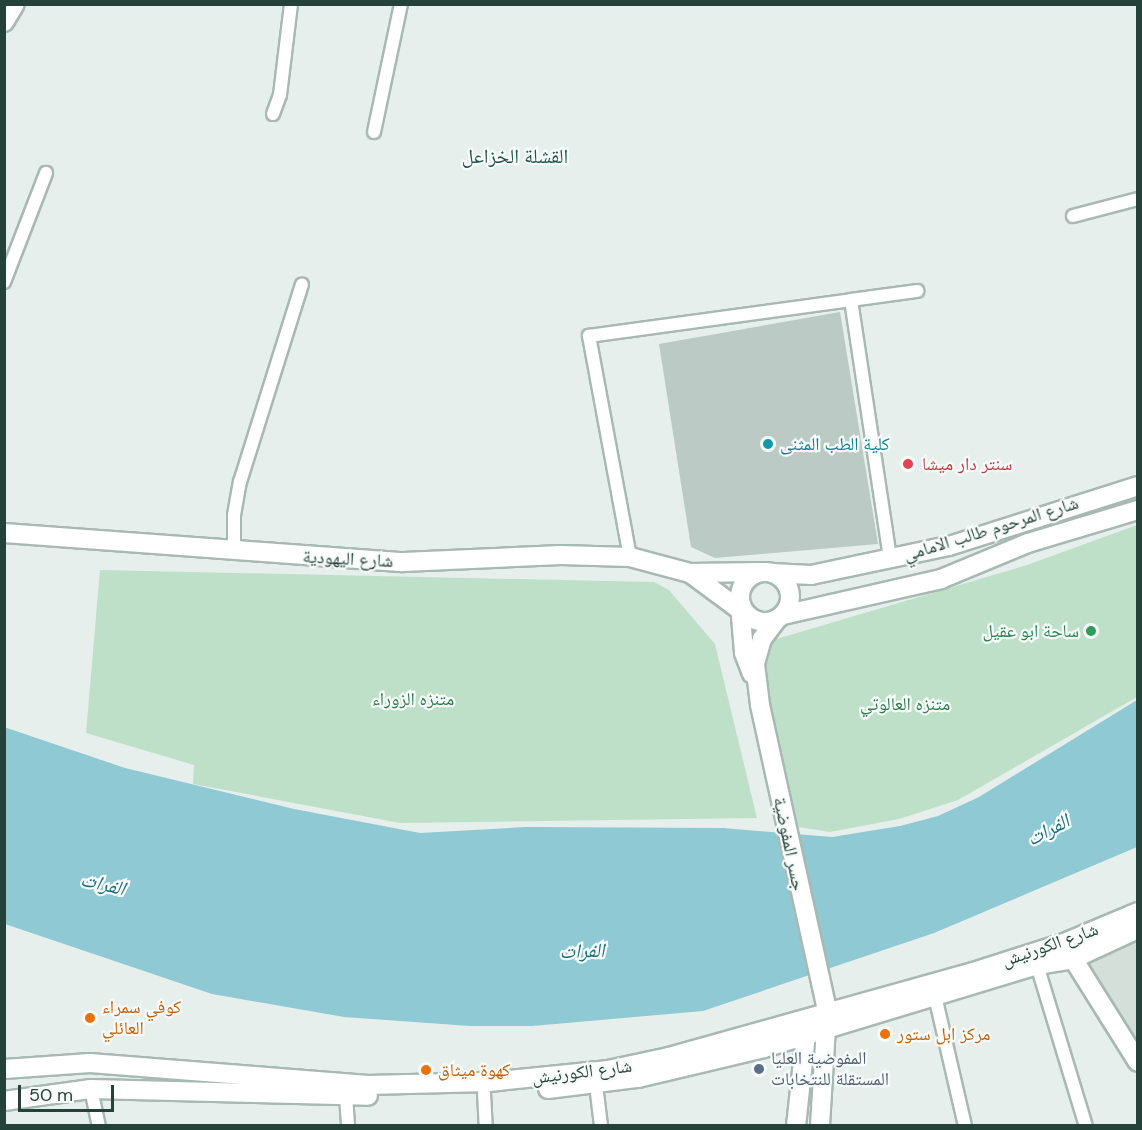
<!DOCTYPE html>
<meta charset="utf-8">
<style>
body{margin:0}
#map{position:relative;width:1142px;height:1130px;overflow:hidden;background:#e6efeb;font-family:"DM Sans","Noto Naskh Arabic",sans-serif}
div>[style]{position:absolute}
.built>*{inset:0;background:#d4dfda}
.green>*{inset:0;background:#bfe0c8}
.water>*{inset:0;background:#8ec9d4}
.building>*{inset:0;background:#bbcac4}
.roads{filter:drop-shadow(2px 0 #a8b8b2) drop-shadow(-2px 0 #a8b8b2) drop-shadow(0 2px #a8b8b2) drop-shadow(0 -2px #a8b8b2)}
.street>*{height:12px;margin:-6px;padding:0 6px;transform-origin:6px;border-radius:6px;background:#fff}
.secondary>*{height:18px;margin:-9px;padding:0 9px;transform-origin:9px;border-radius:9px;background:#fff}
.secondary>.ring{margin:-9px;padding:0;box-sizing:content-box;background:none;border:18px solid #fff;border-radius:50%}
.dots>*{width:16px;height:16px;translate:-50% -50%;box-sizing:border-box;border:3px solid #f7fbf9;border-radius:50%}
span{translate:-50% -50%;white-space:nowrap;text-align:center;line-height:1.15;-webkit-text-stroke:4.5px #f7fbf9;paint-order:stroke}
.culture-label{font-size:18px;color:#0d838f}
.left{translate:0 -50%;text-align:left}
.health-label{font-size:18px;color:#be3a42}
.street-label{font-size:18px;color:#24423a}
.leisure-label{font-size:18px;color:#27864d}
.right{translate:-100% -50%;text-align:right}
.park-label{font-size:18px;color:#2d7a4b}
.food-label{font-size:18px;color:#c56008}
.service-label{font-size:18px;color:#4e5e75}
.neighbourhood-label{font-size:20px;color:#1f5548}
.water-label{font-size:20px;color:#1c6f80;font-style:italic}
.frame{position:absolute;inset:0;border:6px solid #24423a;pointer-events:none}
.scale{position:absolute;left:18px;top:1085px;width:96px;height:27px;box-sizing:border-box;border:3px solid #24423a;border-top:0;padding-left:8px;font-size:18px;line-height:21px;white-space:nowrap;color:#24423a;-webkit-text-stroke:4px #f7fbf9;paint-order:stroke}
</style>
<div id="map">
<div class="built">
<div style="clip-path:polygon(1137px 932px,1137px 1042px,1085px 957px)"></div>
</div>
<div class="green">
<div style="clip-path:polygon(1137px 525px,1137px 697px,958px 800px,899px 819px,830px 832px,792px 826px,759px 675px,773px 640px,1027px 565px)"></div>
<div style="clip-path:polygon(100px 570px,654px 582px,669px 590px,715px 644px,757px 818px,400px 823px,193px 784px,194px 765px,86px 733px)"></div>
</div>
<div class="water">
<div style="clip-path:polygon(1137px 700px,1137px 847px,934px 933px,703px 1011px,532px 1026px,470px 1026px,344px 1017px,212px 994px,5px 924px,4px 727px,125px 768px,294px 809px,420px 833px,526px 827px,723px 828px,832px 837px,900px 826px,938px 816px,979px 797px)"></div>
</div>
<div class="building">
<div style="clip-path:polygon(840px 312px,878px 544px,715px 558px,691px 547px,659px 344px)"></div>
</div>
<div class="roads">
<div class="street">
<div style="left:273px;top:114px;width:20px;rotate:-70deg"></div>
<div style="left:280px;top:95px;width:92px;rotate:-83.1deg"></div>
<div style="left:374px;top:132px;width:131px;rotate:-78.1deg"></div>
<div style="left:1073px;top:216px;width:67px;rotate:-14.7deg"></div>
<div style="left:4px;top:282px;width:117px;rotate:-68.9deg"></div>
<div style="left:851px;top:300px;width:67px;rotate:-7.8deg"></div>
<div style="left:234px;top:552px;width:37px;rotate:-90deg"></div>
<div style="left:234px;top:515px;width:34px;rotate:-80deg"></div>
<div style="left:240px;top:482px;width:207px;rotate:-72.6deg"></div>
<div style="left:630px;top:557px;width:225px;rotate:-100.5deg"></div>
<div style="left:589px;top:336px;width:264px;rotate:-7.8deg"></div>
<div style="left:851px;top:300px;width:262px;rotate:81.4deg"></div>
<div style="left:1037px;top:965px;width:168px;rotate:73.1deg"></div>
<div style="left:935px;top:996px;width:133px;rotate:77deg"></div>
<div style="left:596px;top:1085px;width:41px;rotate:83deg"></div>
<div style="left:91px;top:1089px;width:38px;rotate:78deg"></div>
<div style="left:484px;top:1093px;width:33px;rotate:87deg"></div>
<div style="left:346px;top:1096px;width:30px;rotate:86deg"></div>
</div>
<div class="secondary">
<div style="left:4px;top:22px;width:21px;rotate:-59deg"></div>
<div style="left:4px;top:533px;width:400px;rotate:4.2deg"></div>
<div style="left:403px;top:562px;width:158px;rotate:-2.5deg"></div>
<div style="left:561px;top:555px;width:69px;rotate:1.7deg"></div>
<div style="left:630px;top:557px;width:62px;rotate:14.9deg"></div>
<div style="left:690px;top:573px;width:71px;rotate:36.4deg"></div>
<div class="ring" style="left:740px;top:572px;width:32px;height:32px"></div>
<div style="left:690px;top:573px;width:73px;rotate:-0.8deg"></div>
<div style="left:772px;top:573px;width:39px;rotate:3deg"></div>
<div style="left:811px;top:575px;width:141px;rotate:-11.9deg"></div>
<div style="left:949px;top:546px;width:198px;rotate:-17.6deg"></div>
<div style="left:740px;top:604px;width:49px;rotate:85.3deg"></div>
<div style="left:744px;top:653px;width:22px;rotate:69deg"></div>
<div style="left:783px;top:615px;width:162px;rotate:-12.8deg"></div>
<div style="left:941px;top:579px;width:94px;rotate:-22.5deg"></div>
<div style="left:1028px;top:543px;width:115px;rotate:-16.7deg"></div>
<div style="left:777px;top:619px;width:25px;rotate:127deg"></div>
<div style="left:762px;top:639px;width:26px;rotate:106deg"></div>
<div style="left:755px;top:664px;width:41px;rotate:83deg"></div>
<div style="left:760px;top:705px;width:313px;rotate:77.6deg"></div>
<div style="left:827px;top:1011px;width:115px;rotate:93.5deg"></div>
<div style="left:1067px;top:949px;width:133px;rotate:57.9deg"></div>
<div style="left:4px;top:1069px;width:86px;rotate:-4deg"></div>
<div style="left:90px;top:1063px;width:279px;rotate:4.5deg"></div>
<div style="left:368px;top:1085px;width:121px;rotate:-1.4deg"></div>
<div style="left:489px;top:1082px;width:120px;rotate:-5.8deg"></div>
<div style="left:608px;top:1070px;width:62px;rotate:-12deg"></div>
<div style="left:669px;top:1057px;width:316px;rotate:-15.6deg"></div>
<div style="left:973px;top:972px;width:96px;rotate:-17.7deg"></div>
<div style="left:1064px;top:943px;width:80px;rotate:-22.7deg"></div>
<div style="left:548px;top:1089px;width:91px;rotate:-7deg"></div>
<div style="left:638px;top:1078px;width:130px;rotate:-13.4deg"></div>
<div style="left:764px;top:1048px;width:285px;rotate:-16.9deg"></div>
<div style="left:1037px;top:965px;width:36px;rotate:-9deg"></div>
<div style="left:1073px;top:959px;width:72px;rotate:-24.8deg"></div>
<div style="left:4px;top:1101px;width:88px;rotate:-7.9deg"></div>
<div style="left:91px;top:1089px;width:277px;rotate:1.4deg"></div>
<div style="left:796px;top:1126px;width:102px;rotate:-83.8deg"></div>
</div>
</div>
<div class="dots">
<div style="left:768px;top:444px;background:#0f9aa8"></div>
<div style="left:908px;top:464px;background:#e0444e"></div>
<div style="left:1091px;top:631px;background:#2e9e5b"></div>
<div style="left:90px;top:1018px;background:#e8710a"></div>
<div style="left:885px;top:1034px;background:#e8710a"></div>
<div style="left:759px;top:1069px;background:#5c6f8a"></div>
<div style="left:426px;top:1070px;background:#e8710a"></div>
</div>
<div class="culture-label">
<span class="left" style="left:780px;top:444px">كلية الطب المثنى</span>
</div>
<div class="health-label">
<span class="left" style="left:922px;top:464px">سنتر دار ميشا</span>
</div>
<div class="street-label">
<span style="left:991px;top:529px;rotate:-17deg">شارع المرحوم طالب الامامي</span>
<span style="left:348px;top:559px;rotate:3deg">شارع اليهودية</span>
<span style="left:789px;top:844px;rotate:78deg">جسر المفوضية</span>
<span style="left:1050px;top:945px;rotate:-19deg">شارع الكورنيش</span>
<span style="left:582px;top:1072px;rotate:-7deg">شارع الكورنيش</span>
</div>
<div class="leisure-label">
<span class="right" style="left:1079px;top:631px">ساحة ابو عقيل</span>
</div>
<div class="park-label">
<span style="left:413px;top:699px">متنزه الزوراء</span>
<span style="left:905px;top:704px">متنزه العالوتي</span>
</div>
<div class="food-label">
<span class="left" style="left:102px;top:1018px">كوفي سمراء<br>العائلي</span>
<span class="left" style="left:897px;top:1034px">مركز ابل ستور</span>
<span class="left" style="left:438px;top:1070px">كهوة ميثاق</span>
</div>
<div class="service-label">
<span class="left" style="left:771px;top:1069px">المفوضية العليا<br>المستقلة للنتخابات</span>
</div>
<div class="neighbourhood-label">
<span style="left:515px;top:156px">القشلة الخزاعل</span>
</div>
<div class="water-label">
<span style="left:1048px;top:830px;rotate:-28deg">الفرات</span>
<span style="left:103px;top:884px;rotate:13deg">الفرات</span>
<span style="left:582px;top:951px;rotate:-2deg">الفرات</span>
</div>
<div class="frame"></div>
<div class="scale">50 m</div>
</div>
